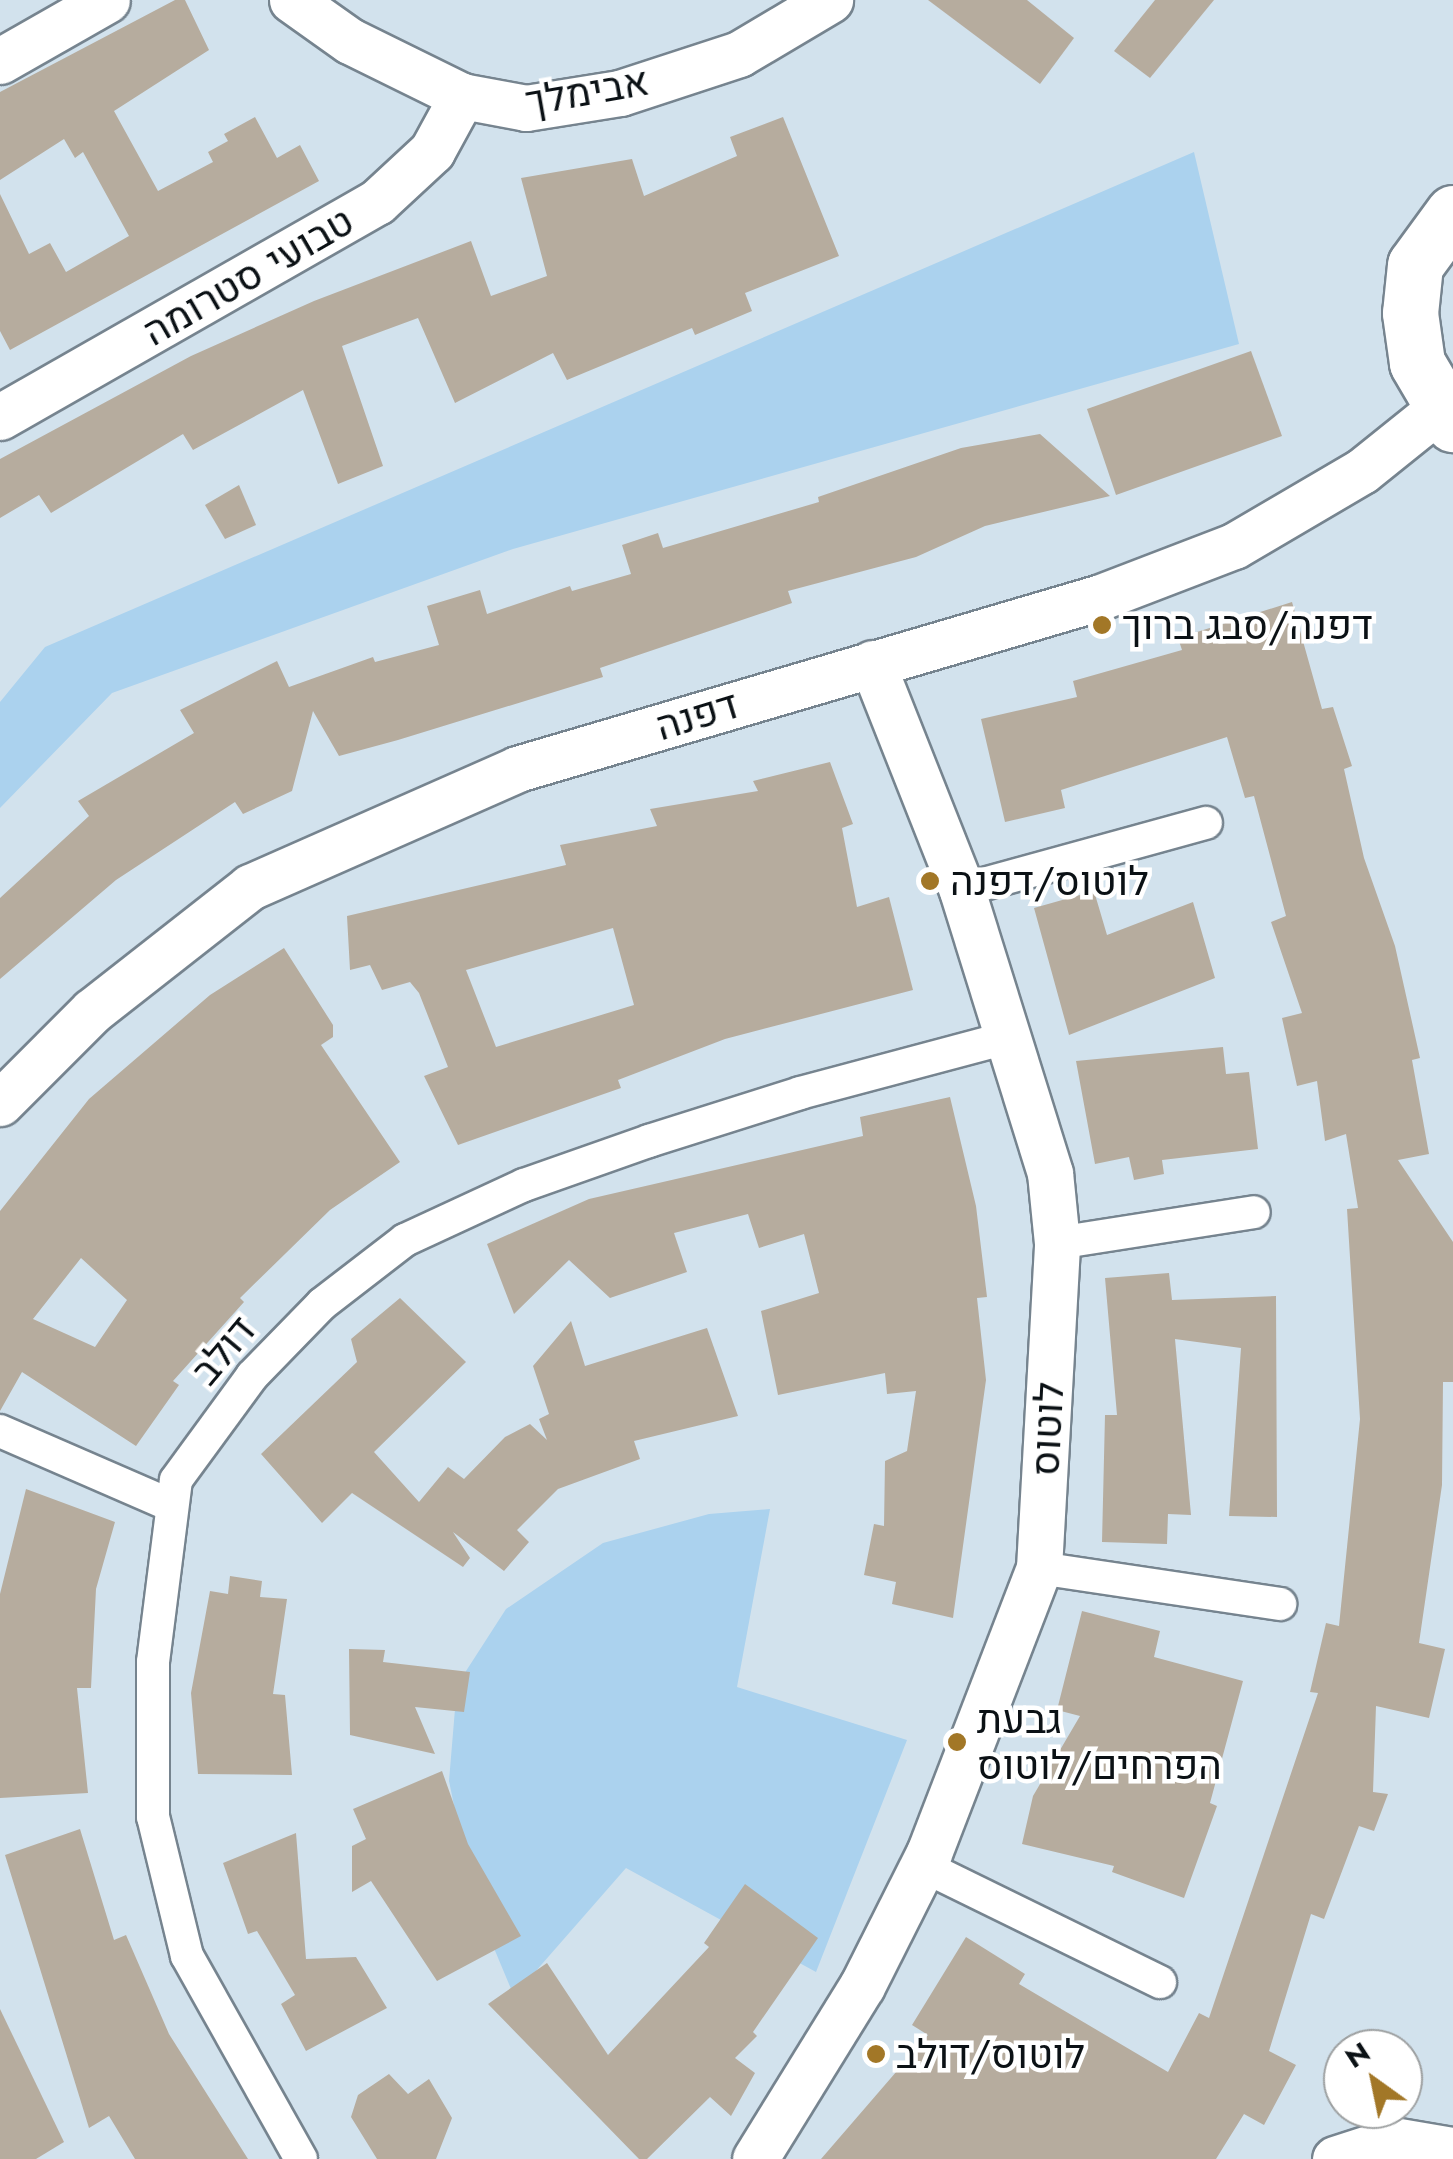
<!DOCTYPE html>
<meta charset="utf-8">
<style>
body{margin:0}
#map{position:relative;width:1453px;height:2159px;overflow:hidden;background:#d2e2ed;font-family:Jost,Heebo,sans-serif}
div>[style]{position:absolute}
.green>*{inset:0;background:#abd2ee}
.building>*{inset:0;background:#b6ac9e}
.roads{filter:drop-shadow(2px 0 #76848f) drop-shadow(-2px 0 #76848f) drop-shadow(0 2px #76848f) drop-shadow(0 -2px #76848f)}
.pedestrian>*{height:32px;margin:-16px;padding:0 16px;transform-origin:16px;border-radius:16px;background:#fff}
.minor>*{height:45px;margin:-22.5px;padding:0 22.5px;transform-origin:22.5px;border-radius:22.5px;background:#fff}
.tertiary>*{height:55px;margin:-27.5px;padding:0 27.5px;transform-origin:27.5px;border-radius:27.5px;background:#fff}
.dots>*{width:28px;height:28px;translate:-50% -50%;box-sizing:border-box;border:5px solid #fff;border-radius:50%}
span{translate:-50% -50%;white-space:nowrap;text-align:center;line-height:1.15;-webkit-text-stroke:9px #fff;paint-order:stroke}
.street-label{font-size:40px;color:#0b1115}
.poi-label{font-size:40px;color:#0b1115}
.left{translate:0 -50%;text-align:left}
.north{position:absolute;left:1323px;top:2029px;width:100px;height:100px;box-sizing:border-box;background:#fff;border:2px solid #9da0a1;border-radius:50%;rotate:327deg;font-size:28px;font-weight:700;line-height:40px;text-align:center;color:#0b1115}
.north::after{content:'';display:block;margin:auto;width:35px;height:45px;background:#a27727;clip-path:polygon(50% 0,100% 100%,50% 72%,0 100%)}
</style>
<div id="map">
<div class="green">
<div style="clip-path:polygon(1194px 152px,1239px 344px,513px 549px,112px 693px,0 808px,0 702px,45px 647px)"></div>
<div style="clip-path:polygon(770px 1509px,737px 1687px,907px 1740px,816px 1972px,626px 1868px,514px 1996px,473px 1898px,449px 1781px,457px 1685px,506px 1609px,603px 1543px,709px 1514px)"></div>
</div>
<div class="building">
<div style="clip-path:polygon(175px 0,185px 0,209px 50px,114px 111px,158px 191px,213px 162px,208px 152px,228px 141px,224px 134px,255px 117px,277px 158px,300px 145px,319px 181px,10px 350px,0 331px,0 194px,29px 254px,50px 243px,66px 272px,129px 236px,83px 152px,75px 158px,64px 139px,0 180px,0 92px)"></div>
<div style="clip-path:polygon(928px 0,1027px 0,1074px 38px,1040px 84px)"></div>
<div style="clip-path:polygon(1155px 0,1214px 0,1150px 78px,1114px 51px)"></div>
<div style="clip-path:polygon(783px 117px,839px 256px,745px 293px,752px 311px,695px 335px,692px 328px,567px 380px,553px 353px,455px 403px,418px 318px,342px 346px,383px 466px,338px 484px,303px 390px,193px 450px,183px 434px,51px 513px,39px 495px,0 518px,0 459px,191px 356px,314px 301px,471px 241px,491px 296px,547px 276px,521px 178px,632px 159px,644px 196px,737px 156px,730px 137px)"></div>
<div style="clip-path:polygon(1251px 351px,1282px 436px,1116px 495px,1087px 409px)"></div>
<div style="clip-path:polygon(1040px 434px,1110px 496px,985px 526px,916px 557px,788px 591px,792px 603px,600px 668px,603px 677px,398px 740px,339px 756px,313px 711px,292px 791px,243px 814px,235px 802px,116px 880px,0 979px,0 898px,89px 816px,78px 801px,194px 733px,180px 710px,277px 661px,289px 687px,373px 657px,375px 662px,439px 645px,427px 606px,480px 590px,487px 614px,570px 586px,572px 591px,631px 574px,622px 545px,658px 533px,663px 548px,819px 502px,818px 497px,961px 448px)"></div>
<div style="clip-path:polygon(239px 485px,256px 525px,225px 539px,205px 505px)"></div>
<div style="clip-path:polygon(1292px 602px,1322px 709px,1333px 707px,1352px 766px,1344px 769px,1364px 858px,1395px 946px,1420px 1058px,1412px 1060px,1429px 1154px,1398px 1160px,1453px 1242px,1453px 1382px,1443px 1382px,1442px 1485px,1419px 1643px,1445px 1649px,1429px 1718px,1376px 1706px,1373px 1792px,1388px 1794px,1374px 1831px,1359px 1826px,1324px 1919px,1311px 1914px,1269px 2051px,1296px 2065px,1264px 2125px,1244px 2114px,1216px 2159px,821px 2159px,928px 2035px,912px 2025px,966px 1937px,1025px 1974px,1019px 1984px,1168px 2072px,1199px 2013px,1209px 2018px,1318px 1693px,1310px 1692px,1326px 1623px,1339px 1626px,1360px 1419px,1347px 1209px,1358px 1208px,1346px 1134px,1325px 1141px,1317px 1081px,1297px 1086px,1282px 1018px,1302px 1013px,1271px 922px,1286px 916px,1254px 796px,1245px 798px,1227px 737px,1061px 790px,1065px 808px,1005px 822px,981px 719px,1077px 697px,1073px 681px,1182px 650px,1178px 638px)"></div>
<div style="clip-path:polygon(evenodd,830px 762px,853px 824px,842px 828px,857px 907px,889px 897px,913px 990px,725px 1039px,618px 1080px,621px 1088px,458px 1145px,424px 1076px,448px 1067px,419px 993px,410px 982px,382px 990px,370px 965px,350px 970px,347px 916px,566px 865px,560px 845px,657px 826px,650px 809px,758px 791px,753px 781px,830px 762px,613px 928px,634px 1005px,496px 1047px,466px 970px,613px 928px)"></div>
<div style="clip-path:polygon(1094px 891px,1107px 935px,1193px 902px,1215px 978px,1069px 1035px,1034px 908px)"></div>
<div style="clip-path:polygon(evenodd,284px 948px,333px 1025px,333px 1037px,321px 1045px,400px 1162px,330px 1210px,240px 1298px,244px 1302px,173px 1381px,179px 1385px,136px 1446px,22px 1372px,0 1411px,0 1211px,89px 1099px,210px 995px,284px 948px,81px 1258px,127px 1300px,95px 1347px,33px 1319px,81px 1258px)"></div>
<div style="clip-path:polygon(1223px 1047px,1226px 1074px,1249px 1072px,1258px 1149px,1162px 1160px,1164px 1174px,1134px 1180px,1129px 1157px,1095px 1164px,1076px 1061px)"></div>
<div style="clip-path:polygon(950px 1097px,976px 1206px,987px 1297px,977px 1298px,986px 1380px,953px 1618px,892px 1604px,896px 1582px,864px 1575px,874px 1524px,884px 1526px,885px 1461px,907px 1451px,916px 1391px,887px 1394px,885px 1373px,778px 1395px,761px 1311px,819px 1293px,804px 1234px,759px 1248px,748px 1214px,674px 1233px,687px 1272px,610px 1298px,569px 1260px,514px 1314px,487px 1244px,589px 1199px,863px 1136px,860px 1117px)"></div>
<div style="clip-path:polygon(1169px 1273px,1172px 1300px,1276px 1296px,1277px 1517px,1229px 1516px,1241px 1348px,1175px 1339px,1191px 1515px,1168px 1514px,1167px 1544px,1102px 1542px,1105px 1415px,1117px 1415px,1105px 1278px)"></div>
<div style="clip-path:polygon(400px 1298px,466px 1362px,374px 1452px,419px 1502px,448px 1467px,464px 1479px,505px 1437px,530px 1424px,547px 1440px,539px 1419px,549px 1414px,533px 1366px,571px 1321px,585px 1366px,707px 1328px,738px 1416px,634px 1441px,640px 1459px,558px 1489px,517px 1530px,529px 1542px,504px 1571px,453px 1532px,470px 1558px,463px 1567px,352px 1493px,322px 1523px,261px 1454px,357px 1362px,351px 1339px)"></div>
<div style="clip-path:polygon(26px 1489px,115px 1522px,96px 1589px,91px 1688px,77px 1688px,88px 1793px,0 1798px,0 1594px)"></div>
<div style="clip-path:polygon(230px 1576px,262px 1581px,260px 1597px,287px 1599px,273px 1694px,285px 1695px,292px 1775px,198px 1774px,191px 1693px,210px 1591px,228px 1594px)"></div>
<div style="clip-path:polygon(1082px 1611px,1160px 1631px,1154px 1657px,1243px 1681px,1210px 1803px,1217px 1806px,1184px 1898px,1112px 1872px,1114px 1866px,1022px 1844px,1033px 1796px,1080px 1716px,1057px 1710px)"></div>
<div style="clip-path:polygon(349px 1649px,385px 1650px,383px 1662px,470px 1672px,464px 1712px,415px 1707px,435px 1754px,350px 1735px)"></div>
<div style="clip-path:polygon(442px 1771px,468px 1844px,521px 1936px,437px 1981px,371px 1881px,352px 1892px,352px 1846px,366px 1839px,353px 1809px)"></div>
<div style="clip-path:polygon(80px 1829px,114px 1940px,126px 1935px,169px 2034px,248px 2159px,135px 2159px,109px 2116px,89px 2128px,5px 1855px)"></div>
<div style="clip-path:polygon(296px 1833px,306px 1959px,356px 1957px,387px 2008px,306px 2051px,281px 2004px,295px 1995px,257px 1931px,248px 1934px,223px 1863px)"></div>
<div style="clip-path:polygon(745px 1884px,818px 1938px,753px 2032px,757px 2036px,735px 2058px,755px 2073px,731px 2116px,710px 2097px,647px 2159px,639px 2159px,488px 2004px,547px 1963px,608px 2055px,709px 1947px,704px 1943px)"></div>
<div style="clip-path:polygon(0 2009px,64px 2142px,36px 2159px,0 2159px)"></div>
<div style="clip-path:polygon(389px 2074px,408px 2094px,429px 2079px,452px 2118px,436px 2159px,377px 2159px,351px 2117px,358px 2095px)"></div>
</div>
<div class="roads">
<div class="pedestrian">
<div style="left:962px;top:890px;width:253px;rotate:-15.4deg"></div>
<div style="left:1057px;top:1243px;width:199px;rotate:-8.9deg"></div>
<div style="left:0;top:1431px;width:185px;rotate:23.5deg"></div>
<div style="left:1039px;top:1568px;width:244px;rotate:8.5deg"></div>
<div style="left:923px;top:1866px;width:264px;rotate:26.1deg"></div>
<div style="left:301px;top:2159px;width:233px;rotate:-119.3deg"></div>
<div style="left:187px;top:1956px;width:143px;rotate:-103.7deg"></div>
<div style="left:153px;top:1817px;width:155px;rotate:-90deg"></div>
<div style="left:153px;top:1662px;width:183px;rotate:-82.8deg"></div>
<div style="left:176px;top:1480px;width:129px;rotate:-53.8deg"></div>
<div style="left:252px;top:1376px;width:100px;rotate:-45.8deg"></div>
<div style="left:322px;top:1304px;width:105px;rotate:-37.6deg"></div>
<div style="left:405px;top:1240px;width:131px;rotate:-24.8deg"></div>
<div style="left:524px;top:1185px;width:133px;rotate:-19.4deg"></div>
<div style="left:649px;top:1141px;width:158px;rotate:-17.6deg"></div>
<div style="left:800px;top:1093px;width:218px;rotate:-14.9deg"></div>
</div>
<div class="minor">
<div style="left:292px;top:0;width:71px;rotate:35.3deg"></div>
<div style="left:350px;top:41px;width:125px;rotate:26.2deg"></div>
<div style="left:462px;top:96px;width:65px;rotate:10.6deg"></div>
<div style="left:526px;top:108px;width:95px;rotate:-9.1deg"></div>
<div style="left:620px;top:93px;width:125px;rotate:-18.1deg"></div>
<div style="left:739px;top:54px;width:106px;rotate:-30.7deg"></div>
<div style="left:0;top:61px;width:123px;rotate:-29.7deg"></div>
<div style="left:0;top:417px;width:434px;rotate:-29.7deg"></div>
<div style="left:377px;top:202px;width:75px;rotate:-42.8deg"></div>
<div style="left:432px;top:151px;width:63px;rotate:-61.4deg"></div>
<div style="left:0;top:1103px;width:130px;rotate:-45deg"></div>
<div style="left:92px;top:1011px;width:201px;rotate:-38.1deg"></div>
<div style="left:250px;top:887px;width:292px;rotate:-23.8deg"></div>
<div style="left:517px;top:769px;width:609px;rotate:-16.41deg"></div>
<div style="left:1101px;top:597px;width:142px;rotate:-21deg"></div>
<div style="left:1234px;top:546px;width:148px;rotate:-30.4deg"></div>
<div style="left:1362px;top:471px;width:99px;rotate:-38.8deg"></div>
<div style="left:755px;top:2159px;width:203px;rotate:-58.3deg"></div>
<div style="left:862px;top:1986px;width:149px;rotate:-63.3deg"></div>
<div style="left:929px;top:1853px;width:305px;rotate:-68.9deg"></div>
<div style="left:1039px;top:1568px;width:325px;rotate:-86.8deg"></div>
<div style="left:1057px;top:1243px;width:70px;rotate:-95.7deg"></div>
<div style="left:1050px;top:1173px;width:296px;rotate:-107.3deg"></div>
<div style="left:962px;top:890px;width:244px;rotate:-111.6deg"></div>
<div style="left:1335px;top:2159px;width:61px;rotate:-18.1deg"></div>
<div style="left:1393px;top:2140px;width:61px;rotate:9.5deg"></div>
</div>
<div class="tertiary">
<div style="left:1453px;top:213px;width:64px;rotate:126.2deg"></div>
<div style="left:1415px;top:265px;width:48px;rotate:95.9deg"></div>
<div style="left:1410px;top:313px;width:50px;rotate:82deg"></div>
<div style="left:1417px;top:363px;width:71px;rotate:59.5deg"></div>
</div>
</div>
<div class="dots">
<div style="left:1102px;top:625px;background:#a27727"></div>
<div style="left:930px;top:881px;background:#a27727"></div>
<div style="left:957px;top:1742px;background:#a27727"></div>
<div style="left:876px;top:2054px;background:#a27727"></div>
</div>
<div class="street-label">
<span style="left:587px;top:91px;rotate:-10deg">אבימלך</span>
<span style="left:248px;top:276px;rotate:-30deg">טבועי סטרומה</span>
<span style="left:697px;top:715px;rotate:-17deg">דפנה</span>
<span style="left:223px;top:1350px;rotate:-50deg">דולב</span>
<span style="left:1047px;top:1429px;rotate:-87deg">לוטוס</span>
</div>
<div class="poi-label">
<span class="left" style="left:1122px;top:625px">דפנה/סבג ברוך</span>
<span class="left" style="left:950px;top:881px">לוטוס/דפנה</span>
<span class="left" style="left:977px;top:1742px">גבעת<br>הפרחים/לוטוס</span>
<span class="left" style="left:896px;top:2054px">לוטוס/דולב</span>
</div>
<div class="north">N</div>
</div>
